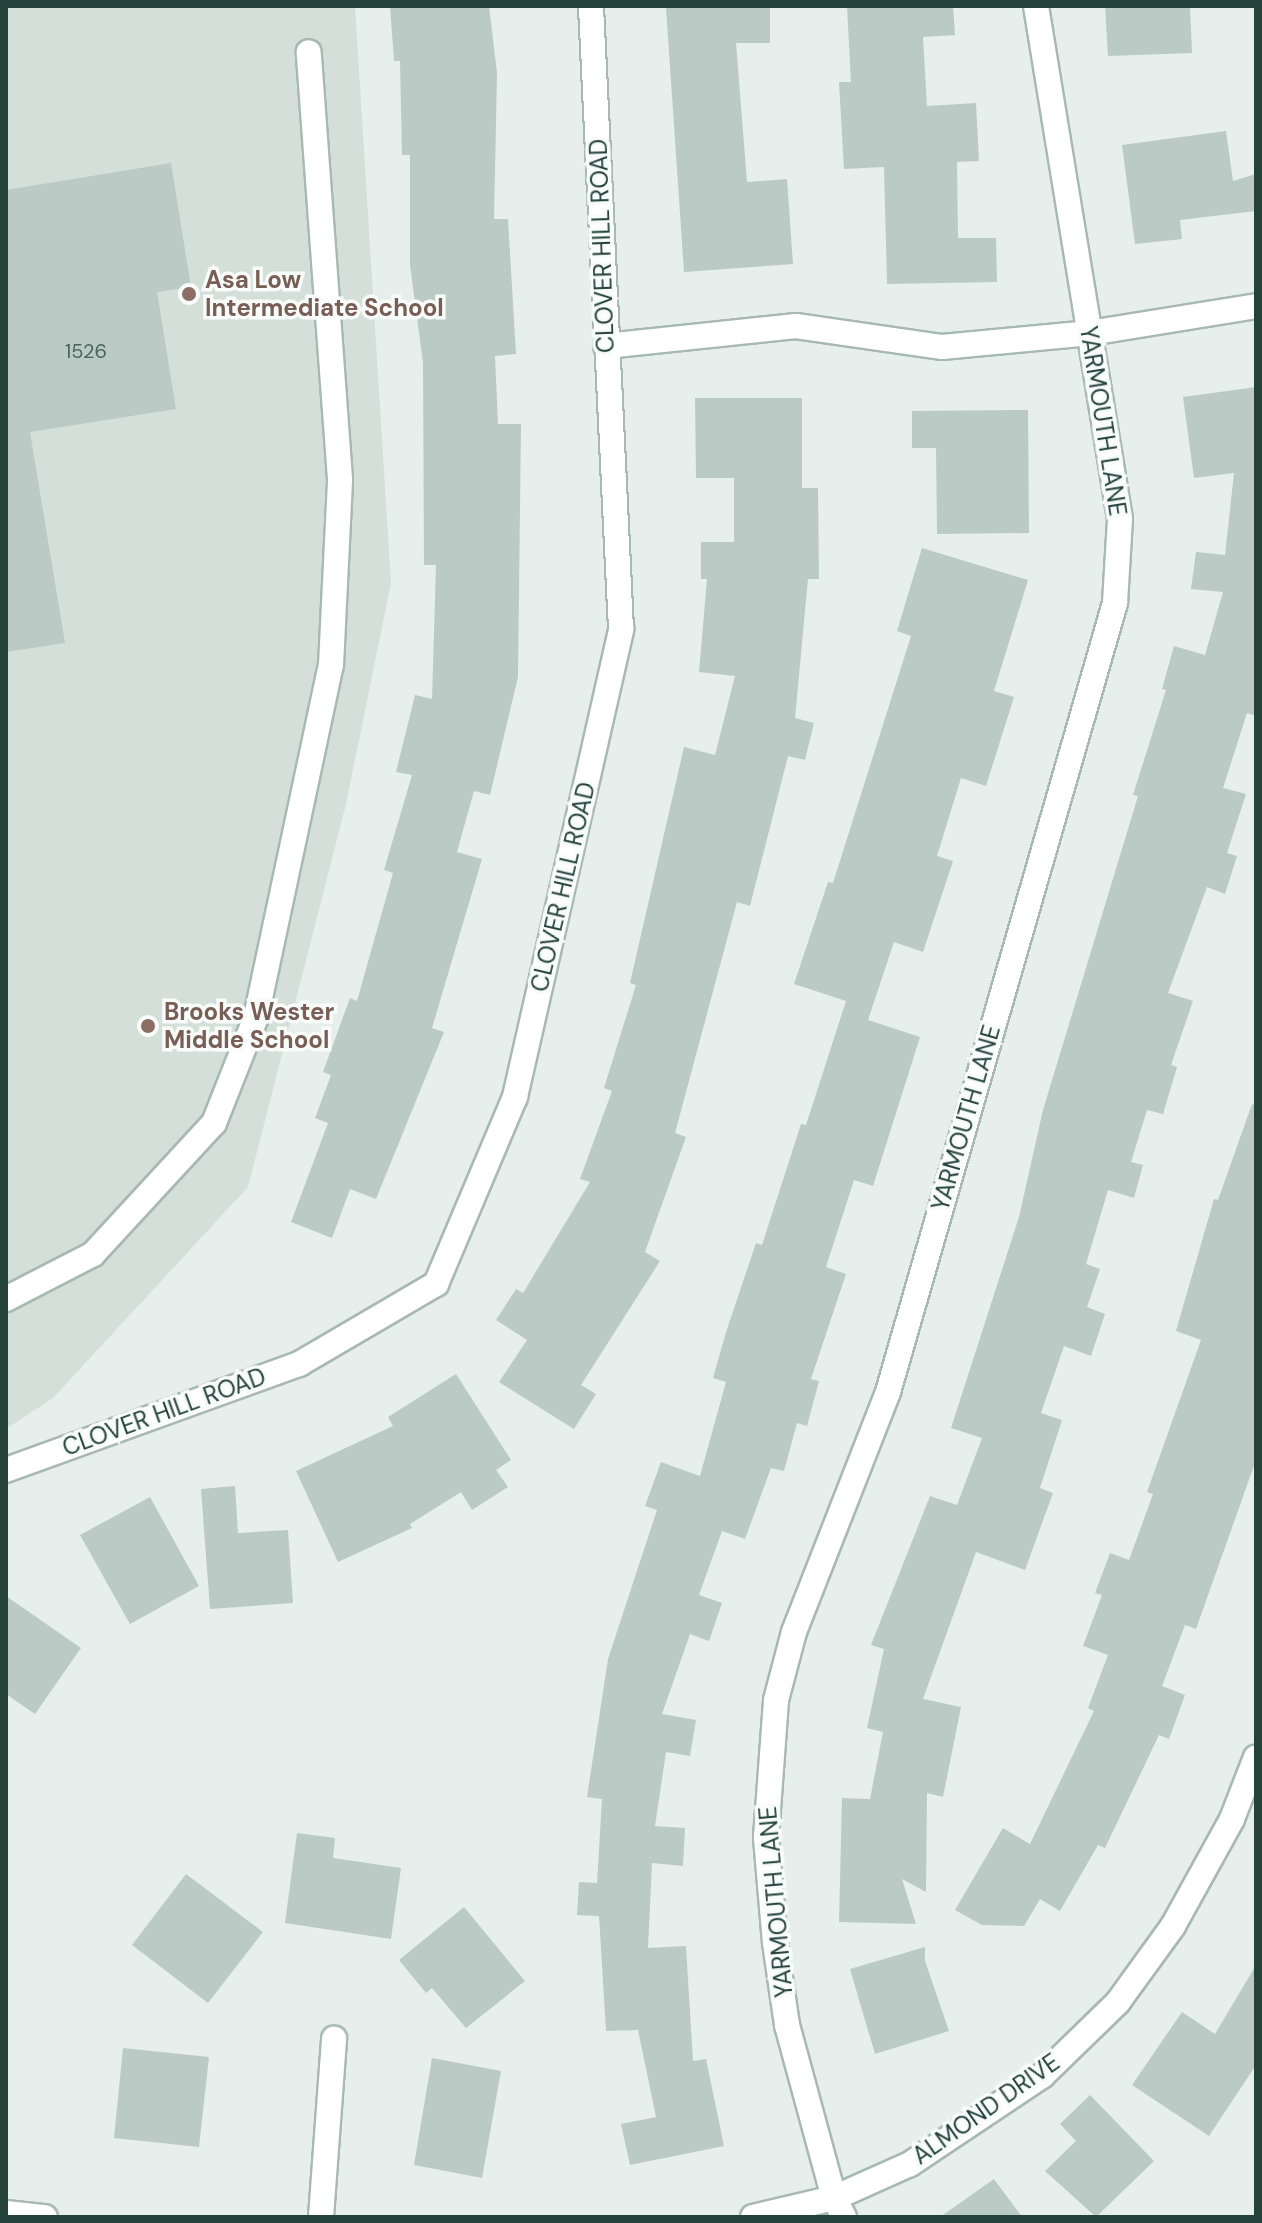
<!DOCTYPE html>
<style>
body{margin:0}
#map{position:relative;width:1262px;height:2223px;overflow:hidden;background:#e6efeb;font-family:"DM Sans",sans-serif}
div>[style]{position:absolute}
.built>*{inset:0;background:#d4dfda}
.building>*{inset:0;background:#bbcac4}
.roads{filter:drop-shadow(2px 0 #a8b8b2) drop-shadow(-2px 0 #a8b8b2) drop-shadow(0 2px #a8b8b2) drop-shadow(0 -2px #a8b8b2)}
.minor>*{height:24px;margin:-12px;padding:0 12px;transform-origin:12px;border-radius:12px;background:#fff}
.dots>*{width:22px;height:22px;translate:-50% -50%;box-sizing:border-box;border:4px solid #f7fbf9;border-radius:50%}
span{translate:-50% -50%;white-space:nowrap;text-align:center;line-height:1.15;-webkit-text-stroke:7px #f7fbf9;paint-order:stroke}
.number-label{font-size:20px;color:#4a645c}
.number-label span{-webkit-text-stroke-width:0}
.street-label{font-size:24px;color:#24423a}
.education-label{font-size:24px;color:#785e54;font-weight:700}
.left{translate:0 -50%;text-align:left}
.frame{position:absolute;inset:0;border:8px solid #24423a;pointer-events:none}
</style>
<div id="map">
<div class="built">
<div style="clip-path:polygon(6px 6px,355px 6px,391px 583px,346px 804px,248px 1187px,53px 1398px,6px 1429px)"></div>
</div>
<div class="building">
<div style="clip-path:polygon(390px 6px,489px 6px,497px 73px,494px 219px,508px 219px,516px 354px,495px 356px,498px 424px,521px 424px,518px 677px,490px 795px,474px 791px,457px 852px,482px 859px,432px 1028px,444px 1032px,376px 1199px,350px 1189px,332px 1238px,291px 1222px,328px 1123px,315px 1118px,331px 1075px,323px 1072px,350px 998px,357px 1001px,393px 873px,384px 870px,412px 775px,396px 772px,415px 695px,432px 699px,436px 565px,424px 565px,423px 363px,410px 265px,410px 155px,402px 155px,400px 61px,394px 61px)"></div>
<div style="clip-path:polygon(770px 6px,770px 43px,736px 43px,747px 182px,787px 179px,793px 264px,684px 272px,666px 8px)"></div>
<div style="clip-path:polygon(847px 6px,953px 6px,955px 35px,923px 37px,927px 106px,976px 103px,979px 161px,957px 162px,958px 238px,996px 238px,997px 282px,887px 284px,884px 167px,844px 169px,839px 82px,851px 82px)"></div>
<div style="clip-path:polygon(1105px 6px,1190px 6px,1192px 53px,1108px 56px)"></div>
<div style="clip-path:polygon(1226px 131px,1233px 181px,1256px 174px,1256px 211px,1180px 220px,1182px 239px,1135px 244px,1122px 145px)"></div>
<div style="clip-path:polygon(171px 163px,191px 287px,157px 292px,176px 409px,30px 432px,65px 643px,6px 652px,6px 190px)"></div>
<div style="clip-path:polygon(1256px 387px,1256px 716px,1247px 713px,1223px 788px,1246px 794px,1227px 853px,1237px 856px,1225px 894px,1207px 887px,1168px 993px,1193px 1001px,1171px 1065px,1177px 1067px,1163px 1114px,1147px 1110px,1131px 1162px,1143px 1165px,1134px 1198px,1108px 1190px,1086px 1264px,1100px 1269px,1087px 1307px,1105px 1314px,1091px 1356px,1064px 1346px,1041px 1413px,1062px 1420px,1040px 1488px,1053px 1493px,1025px 1570px,976px 1552px,923px 1699px,961px 1707px,943px 1797px,927px 1793px,926px 1892px,902px 1879px,916px 1924px,839px 1922px,842px 1798px,870px 1799px,883px 1732px,867px 1728px,884px 1649px,871px 1645px,930px 1496px,957px 1505px,982px 1438px,951px 1428px,1019px 1217px,1043px 1110px,1138px 796px,1133px 795px,1166px 690px,1162px 689px,1174px 646px,1205px 655px,1223px 592px,1191px 589px,1196px 552px,1225px 555px,1234px 473px,1194px 478px,1183px 397px)"></div>
<div style="clip-path:polygon(695px 398px,802px 398px,802px 488px,818px 488px,819px 579px,808px 579px,795px 718px,814px 723px,805px 760px,788px 756px,750px 906px,737px 902px,675px 1133px,686px 1137px,645px 1252px,660px 1261px,581px 1385px,596px 1394px,574px 1429px,499px 1382px,527px 1340px,496px 1320px,516px 1289px,523px 1293px,590px 1182px,580px 1179px,612px 1091px,604px 1088px,636px 985px,630px 983px,684px 747px,715px 755px,735px 676px,699px 672px,707px 579px,701px 579px,701px 542px,734px 542px,734px 478px,696px 478px)"></div>
<div style="clip-path:polygon(1028px 410px,1029px 533px,937px 534px,936px 448px,912px 448px,912px 411px)"></div>
<div style="clip-path:polygon(922px 548px,1028px 580px,994px 691px,1014px 697px,986px 786px,961px 778px,937px 856px,953px 861px,923px 952px,894px 942px,868px 1020px,920px 1037px,873px 1186px,854px 1180px,826px 1267px,846px 1274px,811px 1379px,819px 1381px,807px 1426px,797px 1423px,784px 1471px,771px 1468px,745px 1539px,722px 1531px,699px 1595px,722px 1603px,709px 1641px,690px 1634px,662px 1714px,696px 1720px,690px 1756px,666px 1752px,655px 1826px,685px 1828px,683px 1866px,652px 1863px,648px 1948px,686px 1946px,693px 2061px,706px 2059px,724px 2146px,630px 2165px,621px 2124px,656px 2117px,638px 2030px,606px 2031px,599px 1916px,577px 1915px,579px 1882px,597px 1883px,602px 1799px,587px 1797px,608px 1659px,657px 1510px,645px 1506px,661px 1462px,700px 1476px,726px 1382px,713px 1378px,726px 1332px,756px 1243px,762px 1245px,801px 1124px,806px 1125px,846px 1001px,794px 984px,828px 882px,833px 883px,911px 636px,897px 631px)"></div>
<div style="clip-path:polygon(1252px 1104px,1256px 1105px,1256px 1460px,1196px 1629px,1185px 1625px,1162px 1686px,1185px 1695px,1169px 1739px,1159px 1735px,1105px 1848px,1098px 1845px,1060px 1911px,1040px 1899px,1024px 1926px,982px 1925px,955px 1910px,1003px 1828px,1030px 1844px,1094px 1711px,1088px 1708px,1108px 1655px,1083px 1646px,1102px 1595px,1095px 1593px,1110px 1553px,1129px 1560px,1153px 1494px,1147px 1492px,1201px 1340px,1176px 1331px,1214px 1199px,1218px 1200px)"></div>
<div style="clip-path:polygon(456px 1374px,511px 1460px,496px 1470px,508px 1487px,472px 1510px,461px 1492px,410px 1524px,412px 1528px,338px 1562px,296px 1471px,393px 1426px,388px 1417px)"></div>
<div style="clip-path:polygon(235px 1486px,238px 1533px,288px 1530px,293px 1603px,210px 1609px,201px 1489px)"></div>
<div style="clip-path:polygon(150px 1497px,199px 1586px,130px 1624px,80px 1535px)"></div>
<div style="clip-path:polygon(6px 1596px,81px 1648px,35px 1714px,6px 1694px)"></div>
<div style="clip-path:polygon(297px 1833px,335px 1838px,333px 1858px,401px 1868px,391px 1939px,285px 1923px)"></div>
<div style="clip-path:polygon(186px 1874px,263px 1932px,208px 2003px,132px 1945px)"></div>
<div style="clip-path:polygon(464px 1907px,525px 1981px,466px 2028px,432px 1988px,426px 1993px,399px 1960px)"></div>
<div style="clip-path:polygon(925px 1947px,925px 1961px,949px 2031px,875px 2054px,850px 1969px)"></div>
<div style="clip-path:polygon(1256px 1965px,1256px 2065px,1209px 2136px,1132px 2085px,1182px 2012px,1215px 2034px)"></div>
<div style="clip-path:polygon(123px 2048px,209px 2057px,199px 2147px,114px 2138px)"></div>
<div style="clip-path:polygon(432px 2058px,501px 2071px,482px 2178px,414px 2165px)"></div>
<div style="clip-path:polygon(1090px 2095px,1154px 2161px,1096px 2217px,1045px 2171px,1076px 2141px,1060px 2124px)"></div>
<div style="clip-path:polygon(994px 2179px,1022px 2217px,940px 2217px)"></div>
</div>
<div class="roads">
<div class="minor">
<div style="left:606px;top:346px;width:191px;rotate:-6deg"></div>
<div style="left:796px;top:326px;width:148px;rotate:8.2deg"></div>
<div style="left:942px;top:347px;width:149px;rotate:-5.4deg"></div>
<div style="left:1090px;top:333px;width:168px;rotate:-9.2deg"></div>
<div style="left:6px;top:1299px;width:98px;rotate:-27.3deg"></div>
<div style="left:93px;top:1254px;width:178px;rotate:-47.3deg"></div>
<div style="left:214px;top:1123px;width:114px;rotate:-68.4deg"></div>
<div style="left:256px;top:1017px;width:360px;rotate:-78deg"></div>
<div style="left:331px;top:665px;width:186px;rotate:-87.2deg"></div>
<div style="left:340px;top:479px;width:428px;rotate:-94.2deg"></div>
<div style="left:6px;top:1470px;width:312px;rotate:-19.9deg"></div>
<div style="left:299px;top:1364px;width:159px;rotate:-30.3deg"></div>
<div style="left:436px;top:1284px;width:203px;rotate:-67.1deg"></div>
<div style="left:515px;top:1097px;width:480px;rotate:-77.2deg"></div>
<div style="left:621px;top:629px;width:624px;rotate:-92.76deg"></div>
<div style="left:6px;top:2213px;width:39px;rotate:6deg"></div>
<div style="left:321px;top:2217px;width:179px;rotate:-85.8deg"></div>
<div style="left:753px;top:2217px;width:83px;rotate:-13.2deg"></div>
<div style="left:834px;top:2198px;width:83px;rotate:-24.1deg"></div>
<div style="left:910px;top:2164px;width:159px;rotate:-33.7deg"></div>
<div style="left:1042px;top:2076px;width:106px;rotate:-44.2deg"></div>
<div style="left:1118px;top:2002px;width:94px;rotate:-54.1deg"></div>
<div style="left:1173px;top:1926px;width:122px;rotate:-61.1deg"></div>
<div style="left:1232px;top:1819px;width:66px;rotate:-68.8deg"></div>
<div style="left:844px;top:2217px;width:21px;rotate:-118deg"></div>
<div style="left:834px;top:2198px;width:179px;rotate:-105.2deg"></div>
<div style="left:787px;top:2025px;width:83px;rotate:-98.3deg"></div>
<div style="left:775px;top:1943px;width:106px;rotate:-94.9deg"></div>
<div style="left:766px;top:1837px;width:137px;rotate:-85.8deg"></div>
<div style="left:776px;top:1700px;width:70px;rotate:-75.2deg"></div>
<div style="left:794px;top:1632px;width:258px;rotate:-68.6deg"></div>
<div style="left:888px;top:1392px;width:821px;rotate:-73.95deg"></div>
<div style="left:1115px;top:603px;width:84px;rotate:-86.6deg"></div>
<div style="left:1120px;top:519px;width:520px;rotate:-99.3deg"></div>
</div>
</div>
<div class="dots">
<div style="left:189px;top:294px;background:#8d6e63"></div>
<div style="left:148px;top:1026px;background:#8d6e63"></div>
</div>
<div class="number-label">
<span style="left:86px;top:351px">1526</span>
</div>
<div class="street-label">
<span style="left:602px;top:246px;rotate:-92deg">CLOVER HILL ROAD</span>
<span style="left:1103px;top:421px;rotate:81deg">YARMOUTH LANE</span>
<span style="left:563px;top:887px;rotate:-77deg">CLOVER HILL ROAD</span>
<span style="left:966px;top:1118px;rotate:-74deg">YARMOUTH LANE</span>
<span style="left:164px;top:1412px;rotate:-20deg">CLOVER HILL ROAD</span>
<span style="left:776px;top:1902px;rotate:-95deg">YARMOUTH LANE</span>
<span style="left:986px;top:2109px;rotate:-35deg">ALMOND DRIVE</span>
</div>
<div class="education-label">
<span class="left" style="left:205px;top:294px">Asa Low<br>Intermediate School</span>
<span class="left" style="left:164px;top:1026px">Brooks Wester<br>Middle School</span>
</div>
<div class="frame"></div>
</div>
